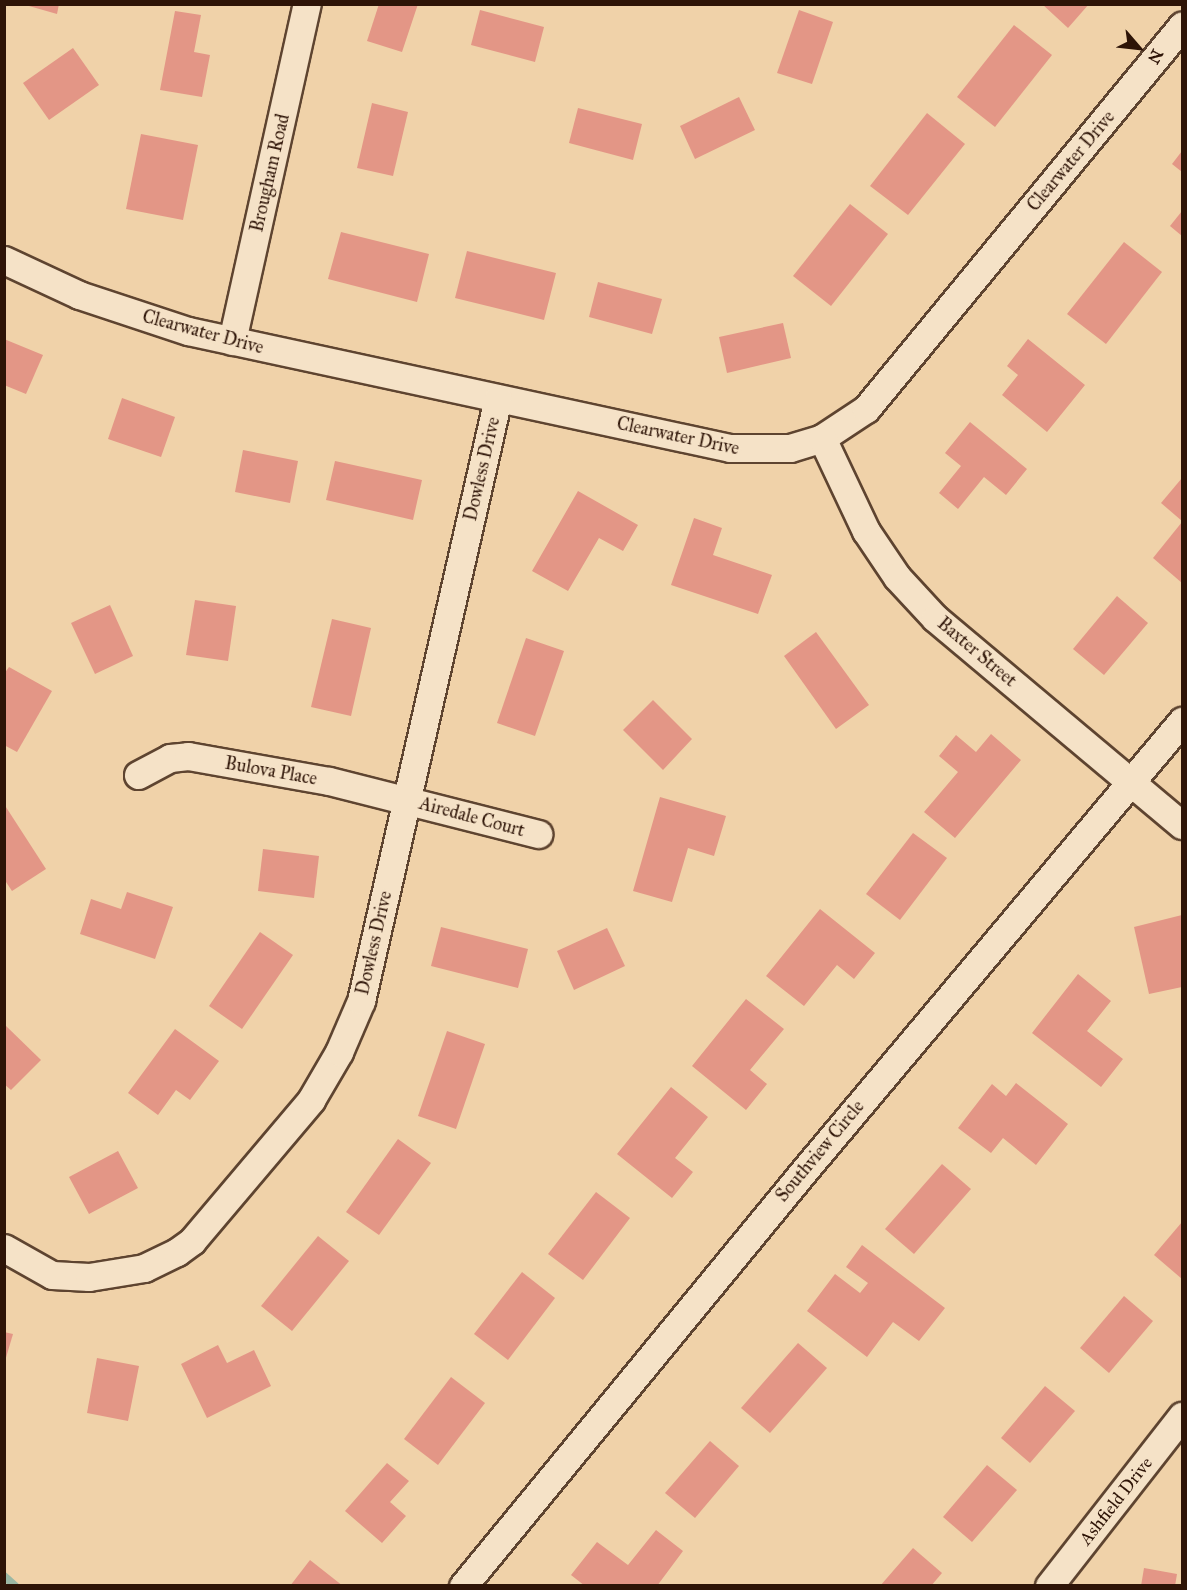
<!DOCTYPE html>
<style>
body{margin:0}
#map{position:relative;width:1187px;height:1590px;overflow:hidden;background:#f0d2a9;font-family:"IM FELL Great Primer",serif}
div>[style]{position:absolute}
.stream>*{height:8px;margin:-4px;padding:0 4px;transform-origin:4px;border-radius:4px;background:#9bb8a4}
.building>*{inset:0;background:#e39686}
.roads{filter:drop-shadow(2px 0 #5e4430) drop-shadow(-2px 0 #5e4430) drop-shadow(0 2px #5e4430) drop-shadow(0 -2px #5e4430)}
.minor>*{height:27px;margin:-13.5px;padding:0 13.5px;transform-origin:13.5px;border-radius:13.5px;background:#f5e2c7}
span{translate:-50% -50%;white-space:nowrap;text-align:center;line-height:1.15;-webkit-text-stroke:4.5px #f5e2c7;paint-order:stroke}
.street-label{font-size:18px;color:#2e1407}
.frame{position:absolute;inset:0;border:6px solid #2e1407;pointer-events:none}
.north{position:absolute;left:1109px;top:18px;width:60px;height:60px;-webkit-text-stroke:4px #f5e2c7;paint-order:stroke;rotate:118deg;font-size:16px;font-weight:700;line-height:24px;text-align:center;color:#2e1407}
.north::after{content:'';display:block;margin:auto;width:21px;height:27px;background:#2e1407;clip-path:polygon(50% 0,100% 100%,50% 72%,0 100%)}
</style>
<div id="map">
<div class="stream">
<div style="left:4px;top:1576px;width:15px;rotate:42deg"></div>
</div>
<div class="building">
<div style="clip-path:polygon(22px 4px,59px 4px,57px 14px)"></div>
<div style="clip-path:polygon(379px 4px,418px 4px,402px 52px,367px 41px)"></div>
<div style="clip-path:polygon(1042px 4px,1089px 4px,1068px 28px)"></div>
<div style="clip-path:polygon(480px 10px,544px 27px,535px 62px,471px 45px)"></div>
<div style="clip-path:polygon(799px 10px,833px 22px,812px 84px,777px 73px)"></div>
<div style="clip-path:polygon(175px 11px,201px 15px,194px 52px,210px 55px,202px 97px,160px 90px)"></div>
<div style="clip-path:polygon(1014px 25px,1052px 55px,995px 127px,957px 97px)"></div>
<div style="clip-path:polygon(73px 48px,99px 85px,49px 120px,23px 83px)"></div>
<div style="clip-path:polygon(739px 97px,755px 130px,695px 159px,680px 126px)"></div>
<div style="clip-path:polygon(372px 103px,408px 112px,393px 176px,357px 168px)"></div>
<div style="clip-path:polygon(578px 108px,642px 124px,633px 160px,569px 143px)"></div>
<div style="clip-path:polygon(927px 113px,965px 144px,908px 215px,870px 186px)"></div>
<div style="clip-path:polygon(141px 134px,198px 145px,183px 220px,126px 209px)"></div>
<div style="clip-path:polygon(1182px 151px,1182px 172px,1172px 164px)"></div>
<div style="clip-path:polygon(850px 204px,888px 234px,831px 306px,793px 276px)"></div>
<div style="clip-path:polygon(1182px 211px,1182px 236px,1170px 226px)"></div>
<div style="clip-path:polygon(341px 232px,429px 254px,417px 302px,328px 279px)"></div>
<div style="clip-path:polygon(1124px 242px,1162px 272px,1106px 344px,1067px 314px)"></div>
<div style="clip-path:polygon(467px 251px,556px 273px,544px 320px,455px 298px)"></div>
<div style="clip-path:polygon(598px 282px,662px 299px,652px 334px,589px 317px)"></div>
<div style="clip-path:polygon(783px 323px,791px 358px,727px 373px,719px 337px)"></div>
<div style="clip-path:polygon(4px 339px,43px 355px,26px 394px,4px 385px)"></div>
<div style="clip-path:polygon(1028px 339px,1085px 385px,1047px 432px,1002px 395px,1018px 375px,1007px 366px)"></div>
<div style="clip-path:polygon(122px 398px,175px 417px,161px 457px,108px 439px)"></div>
<div style="clip-path:polygon(970px 422px,1027px 469px,1006px 495px,984px 477px,958px 509px,939px 493px,961px 466px,945px 453px)"></div>
<div style="clip-path:polygon(243px 450px,298px 461px,290px 503px,235px 492px)"></div>
<div style="clip-path:polygon(335px 461px,422px 480px,413px 520px,326px 500px)"></div>
<div style="clip-path:polygon(1182px 478px,1182px 521px,1161px 503px)"></div>
<div style="clip-path:polygon(578px 491px,638px 525px,623px 551px,599px 538px,568px 591px,532px 571px)"></div>
<div style="clip-path:polygon(694px 518px,722px 528px,713px 555px,772px 575px,758px 614px,671px 585px)"></div>
<div style="clip-path:polygon(1182px 522px,1182px 583px,1153px 558px)"></div>
<div style="clip-path:polygon(1117px 596px,1148px 623px,1104px 675px,1073px 649px)"></div>
<div style="clip-path:polygon(195px 600px,236px 606px,228px 661px,186px 655px)"></div>
<div style="clip-path:polygon(110px 605px,133px 656px,95px 674px,71px 623px)"></div>
<div style="clip-path:polygon(332px 619px,371px 628px,351px 716px,311px 707px)"></div>
<div style="clip-path:polygon(816px 632px,869px 705px,836px 729px,784px 656px)"></div>
<div style="clip-path:polygon(526px 638px,564px 651px,535px 736px,497px 723px)"></div>
<div style="clip-path:polygon(9px 667px,52px 691px,17px 752px,4px 745px,4px 674px)"></div>
<div style="clip-path:polygon(653px 700px,692px 739px,663px 770px,623px 730px)"></div>
<div style="clip-path:polygon(991px 734px,1021px 760px,955px 838px,924px 812px,958px 772px,939px 756px,956px 735px,976px 752px)"></div>
<div style="clip-path:polygon(660px 797px,726px 816px,714px 856px,688px 848px,672px 902px,633px 891px)"></div>
<div style="clip-path:polygon(4px 804px,46px 869px,12px 891px,4px 879px)"></div>
<div style="clip-path:polygon(913px 833px,947px 858px,900px 920px,866px 894px)"></div>
<div style="clip-path:polygon(263px 849px,319px 856px,314px 898px,258px 891px)"></div>
<div style="clip-path:polygon(127px 892px,173px 907px,155px 959px,80px 934px,91px 899px,121px 909px)"></div>
<div style="clip-path:polygon(820px 909px,875px 953px,854px 979px,837px 965px,804px 1006px,766px 976px)"></div>
<div style="clip-path:polygon(1182px 915px,1182px 987px,1149px 994px,1134px 927px)"></div>
<div style="clip-path:polygon(441px 927px,528px 949px,518px 988px,431px 966px)"></div>
<div style="clip-path:polygon(607px 928px,625px 966px,574px 990px,557px 951px)"></div>
<div style="clip-path:polygon(260px 932px,293px 955px,242px 1029px,209px 1006px)"></div>
<div style="clip-path:polygon(1078px 974px,1111px 1001px,1087px 1031px,1123px 1059px,1101px 1087px,1032px 1033px)"></div>
<div style="clip-path:polygon(746px 999px,784px 1029px,750px 1070px,767px 1084px,746px 1110px,692px 1066px)"></div>
<div style="clip-path:polygon(4px 1024px,41px 1060px,11px 1090px,4px 1084px)"></div>
<div style="clip-path:polygon(175px 1029px,219px 1061px,190px 1100px,176px 1090px,158px 1115px,128px 1093px)"></div>
<div style="clip-path:polygon(447px 1031px,485px 1044px,456px 1129px,418px 1116px)"></div>
<div style="clip-path:polygon(1016px 1083px,1068px 1124px,1036px 1165px,1003px 1138px,991px 1153px,958px 1128px,992px 1084px,1006px 1096px)"></div>
<div style="clip-path:polygon(671px 1087px,708px 1117px,675px 1158px,693px 1172px,672px 1198px,617px 1154px)"></div>
<div style="clip-path:polygon(398px 1139px,431px 1163px,379px 1235px,346px 1212px)"></div>
<div style="clip-path:polygon(118px 1151px,138px 1188px,89px 1214px,69px 1177px)"></div>
<div style="clip-path:polygon(942px 1164px,971px 1189px,914px 1254px,885px 1229px)"></div>
<div style="clip-path:polygon(596px 1192px,630px 1218px,583px 1280px,548px 1254px)"></div>
<div style="clip-path:polygon(1182px 1222px,1182px 1279px,1154px 1255px)"></div>
<div style="clip-path:polygon(318px 1236px,349px 1261px,292px 1331px,261px 1306px)"></div>
<div style="clip-path:polygon(862px 1245px,945px 1308px,919px 1341px,893px 1322px,867px 1357px,807px 1311px,835px 1274px,860px 1293px,868px 1283px,846px 1267px)"></div>
<div style="clip-path:polygon(522px 1272px,555px 1298px,508px 1360px,474px 1334px)"></div>
<div style="clip-path:polygon(1124px 1296px,1153px 1321px,1109px 1373px,1080px 1348px)"></div>
<div style="clip-path:polygon(4px 1332px,13px 1334px,5px 1361px,4px 1361px)"></div>
<div style="clip-path:polygon(798px 1343px,827px 1368px,770px 1433px,741px 1408px)"></div>
<div style="clip-path:polygon(218px 1345px,227px 1363px,254px 1350px,271px 1386px,207px 1418px,181px 1364px)"></div>
<div style="clip-path:polygon(97px 1358px,139px 1366px,128px 1421px,87px 1413px)"></div>
<div style="clip-path:polygon(451px 1377px,485px 1403px,438px 1465px,404px 1439px)"></div>
<div style="clip-path:polygon(1045px 1386px,1075px 1411px,1030px 1463px,1001px 1438px)"></div>
<div style="clip-path:polygon(710px 1441px,739px 1466px,695px 1518px,665px 1493px)"></div>
<div style="clip-path:polygon(387px 1463px,409px 1481px,390px 1502px,406px 1516px,382px 1543px,345px 1511px)"></div>
<div style="clip-path:polygon(987px 1465px,1017px 1490px,972px 1542px,943px 1517px)"></div>
<div style="clip-path:polygon(656px 1530px,683px 1551px,657px 1586px,585px 1586px,571px 1575px,597px 1542px,628px 1565px)"></div>
<div style="clip-path:polygon(913px 1548px,942px 1573px,931px 1586px,880px 1586px)"></div>
<div style="clip-path:polygon(310px 1560px,343px 1586px,290px 1586px)"></div>
<div style="clip-path:polygon(1144px 1568px,1177px 1574px,1175px 1586px,1141px 1586px)"></div>
</div>
<div class="roads">
<div class="minor">
<div style="left:4px;top:260px;width:83px;rotate:25deg"></div>
<div style="left:79px;top:295px;width:115px;rotate:18.3deg"></div>
<div style="left:188px;top:331px;width:554px;rotate:12.18deg"></div>
<div style="left:730px;top:448px;width:60px"></div>
<div style="left:790px;top:448px;width:34px;rotate:-17deg"></div>
<div style="left:822px;top:438px;width:53px;rotate:-33.4deg"></div>
<div style="left:866px;top:409px;width:497px;rotate:-50.5deg"></div>
<div style="left:232px;top:341px;width:345px;rotate:-77.5deg"></div>
<div style="left:822px;top:438px;width:103px;rotate:64.7deg"></div>
<div style="left:866px;top:531px;width:55px;rotate:56deg"></div>
<div style="left:897px;top:577px;width:56px;rotate:47.2deg"></div>
<div style="left:935px;top:618px;width:322px;rotate:40deg"></div>
<div style="left:138px;top:775px;width:36px;rotate:-28deg"></div>
<div style="left:170px;top:758px;width:18px;rotate:-6deg"></div>
<div style="left:188px;top:756px;width:143px;rotate:10.1deg"></div>
<div style="left:329px;top:781px;width:216px;rotate:14.2deg"></div>
<div style="left:4px;top:1248px;width:55px;rotate:29.4deg"></div>
<div style="left:52px;top:1275px;width:37px;rotate:3deg"></div>
<div style="left:89px;top:1277px;width:56px;rotate:-9.3deg"></div>
<div style="left:144px;top:1268px;width:37px;rotate:-26deg"></div>
<div style="left:177px;top:1252px;width:19px;rotate:-36deg"></div>
<div style="left:192px;top:1241px;width:185px;rotate:-49.8deg"></div>
<div style="left:311px;top:1100px;width:56px;rotate:-59.7deg"></div>
<div style="left:339px;top:1052px;width:56px;rotate:-66.7deg"></div>
<div style="left:361px;top:1001px;width:618px;rotate:-77.2deg"></div>
<div style="left:463px;top:1586px;width:537px;rotate:-50.59deg"></div>
<div style="left:804px;top:1171px;width:588px;rotate:-49.97deg"></div>
<div style="left:1049px;top:1586px;width:216px;rotate:-52deg"></div>
</div>
</div>
<div class="street-label">
<span style="left:1071px;top:161px;rotate:-50deg">Clearwater Drive</span>
<span style="left:270px;top:173px;rotate:-77deg">Brougham Road</span>
<span style="left:203px;top:332px;rotate:15deg">Clearwater Drive</span>
<span style="left:678px;top:436px;rotate:12deg">Clearwater Drive</span>
<span style="left:482px;top:469px;rotate:-77deg">Dowless Drive</span>
<span style="left:977px;top:652px;rotate:40deg">Baxter Street</span>
<span style="left:271px;top:771px;rotate:10deg">Bulova Place</span>
<span style="left:472px;top:817px;rotate:15deg">Airedale Court</span>
<span style="left:374px;top:943px;rotate:-77deg">Dowless Drive</span>
<span style="left:820px;top:1151px;rotate:-50deg">Southview Circle</span>
<span style="left:1116px;top:1501px;rotate:-52deg">Ashfield Drive</span>
</div>
<div class="frame"></div>
<div class="north">N</div>
</div>
